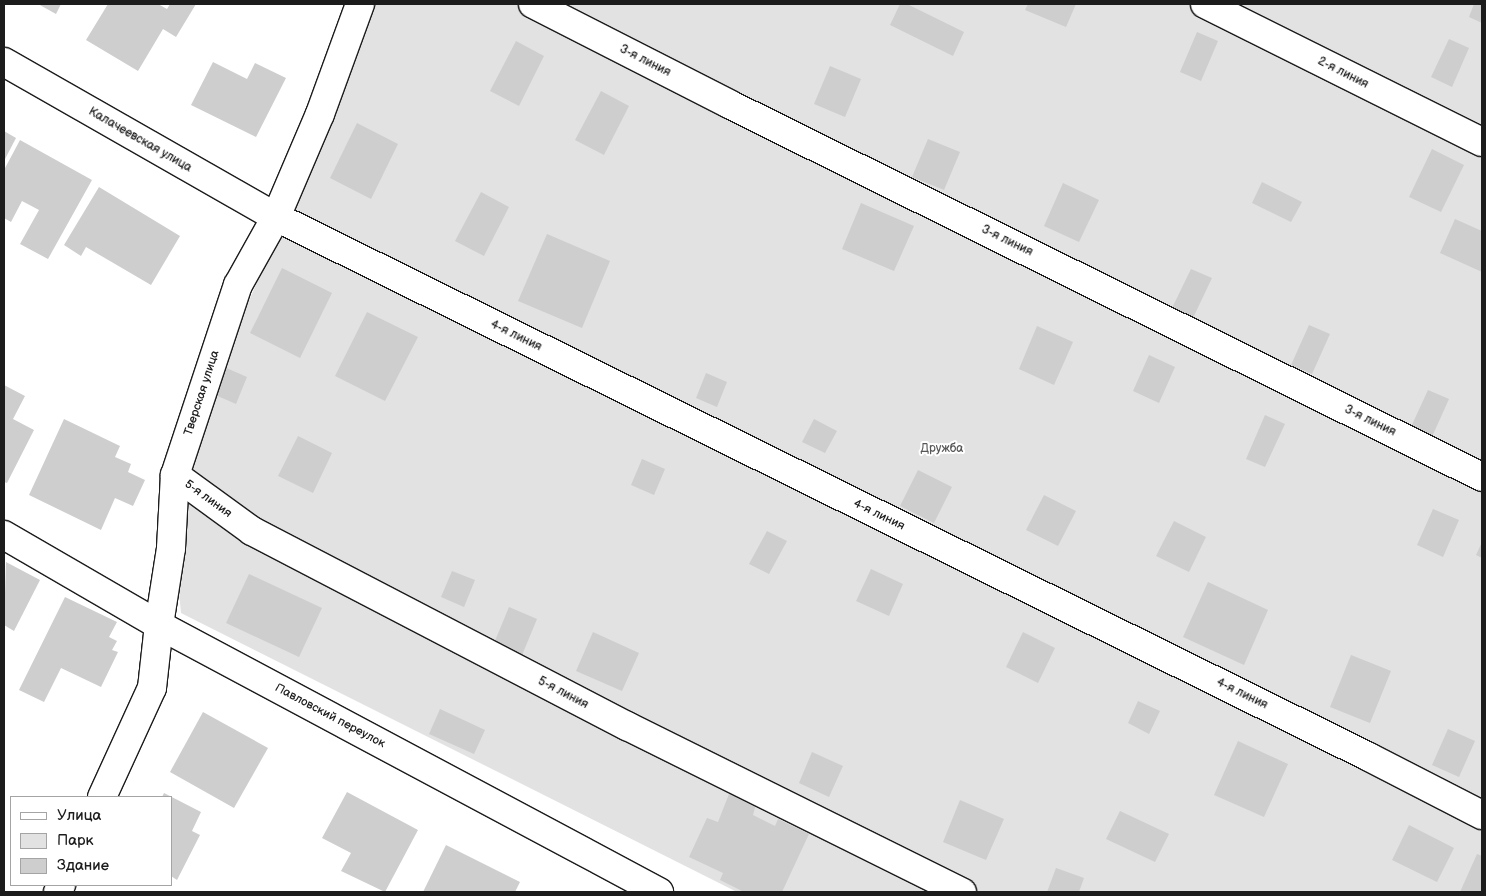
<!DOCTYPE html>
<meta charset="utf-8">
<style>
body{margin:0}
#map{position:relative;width:1486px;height:896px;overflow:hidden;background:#fff;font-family:"Balsamiq Sans",sans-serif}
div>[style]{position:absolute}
.green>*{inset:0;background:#e2e2e2}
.building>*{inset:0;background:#cecece}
.roads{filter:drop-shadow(1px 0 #1c1c1c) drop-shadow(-1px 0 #1c1c1c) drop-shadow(0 1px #1c1c1c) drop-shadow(0 -1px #1c1c1c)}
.minor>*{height:28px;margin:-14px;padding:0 14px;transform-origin:14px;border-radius:14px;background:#fff}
span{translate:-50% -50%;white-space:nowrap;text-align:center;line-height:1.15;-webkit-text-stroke:4px #fff;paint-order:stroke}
.street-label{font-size:12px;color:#1c1c1c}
.park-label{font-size:12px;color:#575757}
.frame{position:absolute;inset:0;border:5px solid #1c1c1c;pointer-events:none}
.legend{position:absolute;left:10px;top:796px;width:162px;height:90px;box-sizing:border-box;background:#fff;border:1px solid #a4a4a4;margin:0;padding:6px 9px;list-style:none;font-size:15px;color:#1c1c1c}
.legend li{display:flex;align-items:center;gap:10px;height:25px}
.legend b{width:25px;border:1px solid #a4a4a4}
</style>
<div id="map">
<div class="green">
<div style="clip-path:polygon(376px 4px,1482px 4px,1482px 892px,737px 892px,181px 613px,169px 488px)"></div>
</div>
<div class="building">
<div style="clip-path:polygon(38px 4px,61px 4px,56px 14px)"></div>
<div style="clip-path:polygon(108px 4px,158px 4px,167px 9px,170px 4px,196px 4px,176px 37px,163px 29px,138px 71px,86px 40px)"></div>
<div style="clip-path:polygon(900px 4px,907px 4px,964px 32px,953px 56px,890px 25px)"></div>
<div style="clip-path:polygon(1028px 4px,1076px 4px,1066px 27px,1025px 10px)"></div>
<div style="clip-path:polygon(1474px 4px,1482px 4px,1482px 23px,1469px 17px)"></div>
<div style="clip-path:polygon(1197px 32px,1218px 41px,1201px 81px,1180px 72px)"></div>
<div style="clip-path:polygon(1449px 39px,1469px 48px,1452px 87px,1431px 77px)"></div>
<div style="clip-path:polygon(516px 41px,544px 56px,519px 106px,490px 91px)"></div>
<div style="clip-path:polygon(213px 62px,247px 79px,255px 63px,286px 78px,256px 137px,191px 105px)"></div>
<div style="clip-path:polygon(830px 66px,861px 79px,845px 117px,814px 104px)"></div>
<div style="clip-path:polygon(601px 91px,629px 106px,604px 155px,575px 140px)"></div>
<div style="clip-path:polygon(357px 123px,398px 144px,371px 199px,330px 178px)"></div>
<div style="clip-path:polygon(4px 131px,16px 138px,4px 161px)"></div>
<div style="clip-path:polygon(928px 139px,960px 152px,944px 190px,912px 177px)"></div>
<div style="clip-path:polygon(20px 140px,92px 180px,48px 259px,20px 244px,39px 210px,22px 201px,11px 222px,4px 218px,4px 170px)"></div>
<div style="clip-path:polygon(1432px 149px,1464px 165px,1441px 212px,1409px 197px)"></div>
<div style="clip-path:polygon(1262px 182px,1302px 202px,1291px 222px,1252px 203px)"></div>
<div style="clip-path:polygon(1063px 183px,1099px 200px,1079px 242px,1044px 226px)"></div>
<div style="clip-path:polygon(99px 187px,180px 236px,151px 285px,86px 247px,81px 256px,64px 245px)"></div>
<div style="clip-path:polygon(481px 192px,509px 207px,484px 256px,455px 241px)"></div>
<div style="clip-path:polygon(861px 203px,914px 226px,894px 271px,842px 249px)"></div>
<div style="clip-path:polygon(1455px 219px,1482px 231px,1482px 272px,1440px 253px)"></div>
<div style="clip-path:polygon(547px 234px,610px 261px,582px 328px,518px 301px)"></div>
<div style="clip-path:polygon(282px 268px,332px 293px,300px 358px,250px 333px)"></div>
<div style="clip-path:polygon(1191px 269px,1212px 278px,1193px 318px,1172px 308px)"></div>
<div style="clip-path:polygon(367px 312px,418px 337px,385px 401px,335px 376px)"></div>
<div style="clip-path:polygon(1309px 325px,1330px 334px,1312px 374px,1291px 365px)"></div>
<div style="clip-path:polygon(1037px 326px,1073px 342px,1054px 385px,1019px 369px)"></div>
<div style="clip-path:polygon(1149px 355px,1175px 367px,1159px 403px,1133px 391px)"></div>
<div style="clip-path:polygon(224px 367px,247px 377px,236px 404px,213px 394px)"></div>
<div style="clip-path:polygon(706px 373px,727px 382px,717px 407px,696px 398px)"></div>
<div style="clip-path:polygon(4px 385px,25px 396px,13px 419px,34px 430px,7px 483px,4px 482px)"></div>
<div style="clip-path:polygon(1428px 390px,1449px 399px,1431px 439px,1410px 429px)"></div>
<div style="clip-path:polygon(1265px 415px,1285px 424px,1265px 467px,1246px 459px)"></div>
<div style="clip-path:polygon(64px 419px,120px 446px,115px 457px,131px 464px,128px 472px,145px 480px,133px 506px,115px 498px,101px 530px,29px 495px)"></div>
<div style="clip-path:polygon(814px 419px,837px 431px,825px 453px,802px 442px)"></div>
<div style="clip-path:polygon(298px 436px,332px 453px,313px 493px,278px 476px)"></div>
<div style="clip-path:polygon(642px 459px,665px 469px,654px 495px,631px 485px)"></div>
<div style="clip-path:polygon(918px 470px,952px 487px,934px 523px,900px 506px)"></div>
<div style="clip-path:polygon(1044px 495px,1076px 511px,1058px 546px,1026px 530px)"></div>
<div style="clip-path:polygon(1433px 509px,1459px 520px,1443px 557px,1417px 545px)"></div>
<div style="clip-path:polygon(1174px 521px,1206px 537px,1189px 572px,1156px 556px)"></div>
<div style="clip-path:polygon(767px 531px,787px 541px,769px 574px,749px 564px)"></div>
<div style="clip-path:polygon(1482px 542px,1482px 558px,1476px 555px)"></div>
<div style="clip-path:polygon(6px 562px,40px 580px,14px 631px,4px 625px)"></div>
<div style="clip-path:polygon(871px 569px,903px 584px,889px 616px,856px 601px)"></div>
<div style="clip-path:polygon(452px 571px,475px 580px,464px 607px,441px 597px)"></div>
<div style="clip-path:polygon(249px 574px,322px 608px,299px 657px,226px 623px)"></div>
<div style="clip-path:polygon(1208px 582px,1268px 610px,1244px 665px,1183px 637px)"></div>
<div style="clip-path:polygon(65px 597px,117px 622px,109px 637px,117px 641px,112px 650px,118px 652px,101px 687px,61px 668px,44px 702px,19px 690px)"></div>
<div style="clip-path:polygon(509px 607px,537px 619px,520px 660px,492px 648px)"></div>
<div style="clip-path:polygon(593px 632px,639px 653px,622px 691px,576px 671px)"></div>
<div style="clip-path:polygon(1023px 632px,1055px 648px,1038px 683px,1006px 667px)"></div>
<div style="clip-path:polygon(1351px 655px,1391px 671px,1370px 723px,1330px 707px)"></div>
<div style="clip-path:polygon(1138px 701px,1160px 711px,1149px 734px,1128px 723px)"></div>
<div style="clip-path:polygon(440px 709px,485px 730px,474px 754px,429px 734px)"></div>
<div style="clip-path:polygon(203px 712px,268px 748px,234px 808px,170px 772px)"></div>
<div style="clip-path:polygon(1448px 729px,1475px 741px,1459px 777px,1432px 765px)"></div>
<div style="clip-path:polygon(1238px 741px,1288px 764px,1264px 817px,1214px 795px)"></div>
<div style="clip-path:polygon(812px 752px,843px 766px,829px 797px,799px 783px)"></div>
<div style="clip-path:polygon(347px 792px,418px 830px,385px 892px,341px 871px,351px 853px,322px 838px)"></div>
<div style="clip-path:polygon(738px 792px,756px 804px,753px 815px,775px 826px,778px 819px,809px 834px,782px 892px,744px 892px,720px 880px,723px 873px,689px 857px,707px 818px,718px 822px,729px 794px)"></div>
<div style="clip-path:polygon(164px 793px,201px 812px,192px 831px,200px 835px,177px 880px,171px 876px,171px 797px,162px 797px)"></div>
<div style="clip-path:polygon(960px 800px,1004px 819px,986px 860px,943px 842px)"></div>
<div style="clip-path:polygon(1120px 811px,1169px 834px,1155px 862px,1106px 839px)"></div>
<div style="clip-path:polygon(1409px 825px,1454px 848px,1437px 882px,1392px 860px)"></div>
<div style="clip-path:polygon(446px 845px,520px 882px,515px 892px,423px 892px)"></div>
<div style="clip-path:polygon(1477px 854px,1482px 856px,1482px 892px,1460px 892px)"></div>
<div style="clip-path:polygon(1056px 868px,1084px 878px,1079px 892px,1047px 892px)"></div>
</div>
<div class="roads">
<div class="minor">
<div style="left:533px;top:4px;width:220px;rotate:27deg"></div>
<div style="left:729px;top:104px;width:840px;rotate:26.35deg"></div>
<div style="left:1205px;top:4px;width:309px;rotate:26.5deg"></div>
<div style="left:4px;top:62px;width:313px;rotate:29.7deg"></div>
<div style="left:276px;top:217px;width:1219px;rotate:26.29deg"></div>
<div style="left:1369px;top:757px;width:127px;rotate:27.2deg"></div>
<div style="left:175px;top:475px;width:95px;rotate:36deg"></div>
<div style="left:252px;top:531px;width:423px;rotate:27.5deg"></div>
<div style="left:627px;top:726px;width:374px;rotate:26.4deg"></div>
<div style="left:4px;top:535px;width:179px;rotate:30.1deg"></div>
<div style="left:159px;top:625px;width:567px;rotate:28.1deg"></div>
<div style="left:102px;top:797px;width:120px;rotate:-65.4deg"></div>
<div style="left:152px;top:688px;width:63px;rotate:-83.7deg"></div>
<div style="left:159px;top:625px;width:78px;rotate:-81.1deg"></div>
<div style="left:171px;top:548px;width:73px;rotate:-86.9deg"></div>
<div style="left:175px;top:475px;width:200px;rotate:-71.7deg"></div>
<div style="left:238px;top:285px;width:78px;rotate:-60.8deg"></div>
<div style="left:276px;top:217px;width:112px;rotate:-66.9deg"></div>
<div style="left:320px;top:114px;width:117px;rotate:-70deg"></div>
<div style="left:58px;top:892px;width:8px;rotate:-67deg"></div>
</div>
</div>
<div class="street-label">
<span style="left:645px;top:61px;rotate:27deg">3-я линия</span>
<span style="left:1343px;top:73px;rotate:27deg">2-я линия</span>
<span style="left:140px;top:140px;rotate:30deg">Калачеевская улица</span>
<span style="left:1007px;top:241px;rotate:26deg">3-я линия</span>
<span style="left:516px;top:336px;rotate:26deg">4-я линия</span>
<span style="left:202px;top:393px;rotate:-72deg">Тверская улица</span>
<span style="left:1370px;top:421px;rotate:26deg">3-я линия</span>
<span style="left:208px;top:499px;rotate:36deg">5-я линия</span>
<span style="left:879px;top:515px;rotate:26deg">4-я линия</span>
<span style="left:563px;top:693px;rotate:28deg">5-я линия</span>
<span style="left:1242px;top:694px;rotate:26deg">4-я линия</span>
<span style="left:330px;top:716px;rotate:28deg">Павловский переулок</span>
</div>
<div class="park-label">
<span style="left:942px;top:449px">Дружба</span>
</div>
<div class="frame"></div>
<ul class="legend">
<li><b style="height:6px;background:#fff"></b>Улица</li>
<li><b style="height:14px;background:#e2e2e2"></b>Парк</li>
<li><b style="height:14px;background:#cecece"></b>Здание</li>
</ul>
</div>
